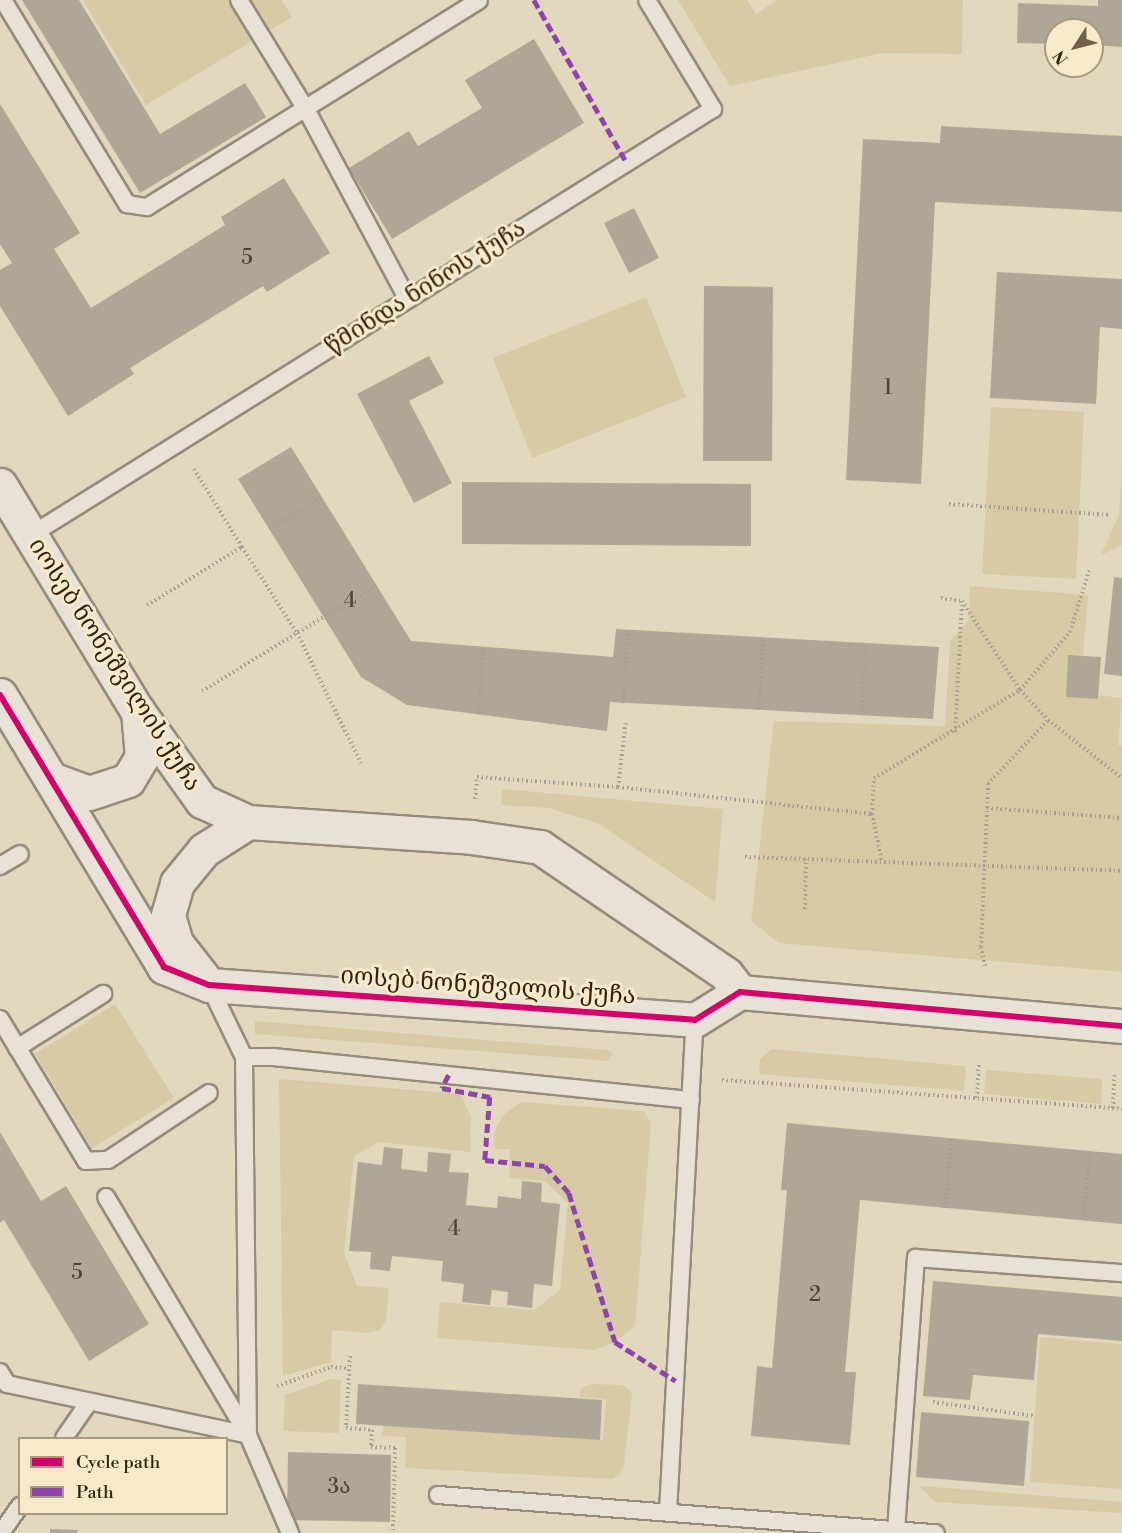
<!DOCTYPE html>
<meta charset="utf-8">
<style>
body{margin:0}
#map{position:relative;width:1122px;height:1533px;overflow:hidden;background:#e2d8be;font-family:"Libre Bodoni","Noto Serif Georgian",serif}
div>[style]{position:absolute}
.green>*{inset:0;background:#d9caa6}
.building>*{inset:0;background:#afa795}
.path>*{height:4px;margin-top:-2px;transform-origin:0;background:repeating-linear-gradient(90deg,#a6a094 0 1.5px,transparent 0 4.5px)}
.roads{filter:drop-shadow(2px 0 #958c7b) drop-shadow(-2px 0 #958c7b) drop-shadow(0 2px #958c7b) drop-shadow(0 -2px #958c7b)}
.lane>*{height:16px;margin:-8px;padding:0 8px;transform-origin:8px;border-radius:8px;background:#e7e2d5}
.secondary>*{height:33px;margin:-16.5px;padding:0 16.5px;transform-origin:16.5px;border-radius:16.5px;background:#e7e2d5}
.quiet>*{height:4.5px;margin-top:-2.25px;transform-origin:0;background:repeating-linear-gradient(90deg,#8e44ad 0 9px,transparent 0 13.5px)}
.cycleway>*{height:6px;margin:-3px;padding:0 3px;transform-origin:3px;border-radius:3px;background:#d6006c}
span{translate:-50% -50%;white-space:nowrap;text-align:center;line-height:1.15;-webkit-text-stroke:6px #f6eacb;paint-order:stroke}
.number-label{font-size:21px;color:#55412e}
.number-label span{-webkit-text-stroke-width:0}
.street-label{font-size:24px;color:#371f0c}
.legend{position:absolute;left:18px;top:1437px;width:210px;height:78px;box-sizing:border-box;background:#f6eacb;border:2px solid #aa997f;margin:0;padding:8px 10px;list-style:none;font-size:18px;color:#371f0c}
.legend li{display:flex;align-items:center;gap:12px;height:30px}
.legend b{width:30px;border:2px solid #aa997f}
.north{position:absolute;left:1044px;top:18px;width:60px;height:60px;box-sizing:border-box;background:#f6eacb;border:2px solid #aa997f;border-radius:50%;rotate:234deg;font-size:16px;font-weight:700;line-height:24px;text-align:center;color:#371f0c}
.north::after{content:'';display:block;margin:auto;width:21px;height:27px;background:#73604a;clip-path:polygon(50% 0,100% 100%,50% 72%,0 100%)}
</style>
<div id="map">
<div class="green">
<div style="clip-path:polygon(83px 0,282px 0,292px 17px,146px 105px)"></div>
<div style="clip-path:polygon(678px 0,747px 0,756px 14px,777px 0,963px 0,962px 54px,883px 53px,730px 86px)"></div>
<div style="clip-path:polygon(646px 297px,686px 397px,532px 458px,493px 358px)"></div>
<div style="clip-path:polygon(991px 407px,1084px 412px,1076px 579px,982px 574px)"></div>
<div style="clip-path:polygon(1122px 464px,1122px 545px,1101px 555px,1119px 515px)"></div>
<div style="clip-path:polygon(970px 586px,1088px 595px,1080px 693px,1122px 698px,1118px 745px,1122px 746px,1122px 972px,779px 943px,751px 921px,774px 721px,945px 726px,950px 641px,969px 620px)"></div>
<div style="clip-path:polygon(502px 789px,723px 809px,715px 902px,599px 824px,549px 808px,501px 805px)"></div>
<div style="clip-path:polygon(115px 1004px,174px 1098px,92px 1148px,35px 1054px)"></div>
<div style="clip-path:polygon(255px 1021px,608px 1050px,613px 1054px,608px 1061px,255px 1034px)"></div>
<div style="clip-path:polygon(772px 1049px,966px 1066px,964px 1091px,759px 1074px,760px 1059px)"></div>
<div style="clip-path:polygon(986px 1070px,1102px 1079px,1101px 1104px,984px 1094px)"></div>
<div style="clip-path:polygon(279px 1079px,460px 1094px,471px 1116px,470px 1152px,379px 1142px,354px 1156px,344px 1253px,357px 1286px,389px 1288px,386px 1320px,380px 1330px,367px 1333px,332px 1330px,331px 1362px,283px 1376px)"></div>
<div style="clip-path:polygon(522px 1102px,644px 1111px,651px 1123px,635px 1326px,615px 1342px,595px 1350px,437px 1338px,440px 1302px,534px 1310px,560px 1290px,568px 1203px,545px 1181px,509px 1178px,510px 1149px,495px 1149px,494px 1132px,504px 1114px)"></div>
<div style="clip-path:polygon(1040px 1337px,1122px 1344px,1122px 1489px,1030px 1482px)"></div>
<div style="clip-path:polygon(331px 1379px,341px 1380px,339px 1433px,283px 1431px,285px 1395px)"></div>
<div style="clip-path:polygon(591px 1384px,623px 1385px,632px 1393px,624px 1465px,620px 1474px,612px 1479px,405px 1468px,406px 1437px,382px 1436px,384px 1425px,603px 1440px,606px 1399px,580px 1397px,581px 1388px)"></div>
<div style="clip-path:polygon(920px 1486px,1122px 1502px,1122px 1513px,935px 1502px)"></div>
</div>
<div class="building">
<div style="clip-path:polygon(22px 0,79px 0,160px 134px,245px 83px,266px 117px,140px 193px)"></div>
<div style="clip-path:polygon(1098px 0,1122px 0,1122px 47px,1092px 45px,1092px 30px,1056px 30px,1056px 44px,1017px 43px,1018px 3px,1098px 6px)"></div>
<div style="clip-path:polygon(534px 39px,584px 123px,392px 239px,349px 168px,409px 131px,418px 146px,482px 108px,465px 80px)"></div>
<div style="clip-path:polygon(0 104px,80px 233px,54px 249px,91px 308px,225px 225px,221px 217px,284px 178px,330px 253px,267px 292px,263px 286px,130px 368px,134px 374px,68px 416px,0 306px,0 270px,12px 263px,0 244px)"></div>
<div style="clip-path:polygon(941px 126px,1122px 136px,1122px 212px,935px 202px,921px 484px,846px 480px,863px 139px,940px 143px)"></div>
<div style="clip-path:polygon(634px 208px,659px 258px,629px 273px,604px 223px)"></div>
<div style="clip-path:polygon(997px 272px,1122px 279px,1122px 329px,1100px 327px,1096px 404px,990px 398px)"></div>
<div style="clip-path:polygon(704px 286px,773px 287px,772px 461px,703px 461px)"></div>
<div style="clip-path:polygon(429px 356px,444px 383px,409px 401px,452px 483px,414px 503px,357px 394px)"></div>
<div style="clip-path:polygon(291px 447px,411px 641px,613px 657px,616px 629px,939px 647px,933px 719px,610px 702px,607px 731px,407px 705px,361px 677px,238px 479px)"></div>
<div style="clip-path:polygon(462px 482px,751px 484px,751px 546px,462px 544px)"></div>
<div style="clip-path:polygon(1114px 577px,1122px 578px,1122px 676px,1104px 674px)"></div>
<div style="clip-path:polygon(1068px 655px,1101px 657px,1098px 699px,1066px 697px)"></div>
<div style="clip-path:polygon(787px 1123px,1122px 1154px,1122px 1224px,860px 1200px,845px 1372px,856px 1372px,850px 1445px,751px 1436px,757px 1366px,772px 1368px,787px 1190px,781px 1190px)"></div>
<div style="clip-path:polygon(0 1132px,41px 1201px,66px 1186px,149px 1324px,89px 1361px,4px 1220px,0 1223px)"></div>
<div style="clip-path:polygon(384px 1147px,403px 1149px,401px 1169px,427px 1172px,428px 1152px,451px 1154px,449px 1172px,469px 1173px,466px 1205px,497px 1208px,498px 1196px,521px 1199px,522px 1181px,542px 1183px,541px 1202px,560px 1204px,552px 1286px,534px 1284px,532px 1308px,507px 1305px,508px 1292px,492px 1290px,490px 1305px,462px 1302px,464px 1284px,441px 1281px,443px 1261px,392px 1256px,390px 1271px,370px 1269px,371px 1252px,349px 1251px,358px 1162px,382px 1165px)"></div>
<div style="clip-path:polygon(933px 1281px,1122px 1297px,1122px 1341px,1038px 1334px,1034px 1380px,973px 1375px,970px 1400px,923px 1396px)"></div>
<div style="clip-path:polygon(358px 1384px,602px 1400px,600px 1440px,356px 1424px)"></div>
<div style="clip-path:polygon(921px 1412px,1029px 1421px,1024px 1486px,916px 1477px)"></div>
<div style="clip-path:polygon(288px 1452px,391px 1455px,390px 1522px,287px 1520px)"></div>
<div style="clip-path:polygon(50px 1529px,78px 1530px,77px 1533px,50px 1533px)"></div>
</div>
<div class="path">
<div style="left:194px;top:469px;width:92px;rotate:58.4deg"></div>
<div style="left:949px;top:504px;width:161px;rotate:3.9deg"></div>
<div style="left:269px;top:528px;width:61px;rotate:-29.5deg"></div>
<div style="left:941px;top:598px;width:21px;rotate:8deg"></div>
<div style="left:962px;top:601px;width:106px;rotate:56.9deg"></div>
<div style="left:1020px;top:690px;width:41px;rotate:47deg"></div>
<div style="left:1048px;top:720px;width:94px;rotate:38.1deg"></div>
<div style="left:147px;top:605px;width:111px;rotate:-31.4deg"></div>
<div style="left:242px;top:547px;width:102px;rotate:57.4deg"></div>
<div style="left:297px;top:633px;width:145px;rotate:63.8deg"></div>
<div style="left:202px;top:691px;width:204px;rotate:-31.3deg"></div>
<div style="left:623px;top:703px;width:73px;rotate:-86.1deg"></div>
<div style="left:759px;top:709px;width:71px;rotate:-86.8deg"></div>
<div style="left:479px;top:714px;width:67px;rotate:-86.6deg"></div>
<div style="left:861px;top:715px;width:72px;rotate:-86deg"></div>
<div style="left:955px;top:732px;width:131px;rotate:-86.9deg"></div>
<div style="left:618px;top:787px;width:67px;rotate:-83.2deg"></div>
<div style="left:475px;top:799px;width:22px;rotate:-85deg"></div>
<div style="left:477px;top:777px;width:141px;rotate:4.1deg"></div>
<div style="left:618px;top:787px;width:255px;rotate:6.1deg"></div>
<div style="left:872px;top:814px;width:36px;rotate:-87deg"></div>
<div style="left:874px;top:778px;width:170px;rotate:-31.1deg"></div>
<div style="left:1020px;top:690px;width:77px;rotate:-49.2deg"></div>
<div style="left:1070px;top:632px;width:67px;rotate:-72.6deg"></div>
<div style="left:987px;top:808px;width:135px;rotate:4.2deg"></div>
<div style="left:872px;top:814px;width:49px;rotate:78.2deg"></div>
<div style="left:745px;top:857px;width:377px;rotate:2.1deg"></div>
<div style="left:805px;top:909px;width:50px;rotate:-88.9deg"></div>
<div style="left:985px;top:966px;width:19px;rotate:-102deg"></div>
<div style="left:981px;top:947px;width:163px;rotate:-87.5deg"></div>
<div style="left:988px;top:784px;width:88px;rotate:-46.8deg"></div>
<div style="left:722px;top:1080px;width:401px;rotate:4.1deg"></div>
<div style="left:977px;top:1098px;width:36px;rotate:-87deg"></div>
<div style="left:1113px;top:1108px;width:33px;rotate:-88deg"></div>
<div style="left:945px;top:1208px;width:70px;rotate:-84.3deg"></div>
<div style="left:1083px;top:1220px;width:69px;rotate:-84.2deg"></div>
<div style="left:350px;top:1356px;width:72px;rotate:93.2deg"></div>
<div style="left:346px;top:1428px;width:26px;rotate:4deg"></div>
<div style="left:372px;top:1430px;width:17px;rotate:93deg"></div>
<div style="left:371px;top:1447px;width:24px;rotate:2deg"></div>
<div style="left:395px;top:1448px;width:82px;rotate:91.4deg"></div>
<div style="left:277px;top:1386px;width:57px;rotate:-19.4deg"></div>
<div style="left:331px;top:1367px;width:18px;rotate:3deg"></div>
<div style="left:933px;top:1402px;width:102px;rotate:7.9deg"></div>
</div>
<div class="roads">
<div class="lane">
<div style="left:3px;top:0;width:239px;rotate:58.7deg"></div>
<div style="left:127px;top:204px;width:20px;rotate:9deg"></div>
<div style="left:147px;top:207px;width:391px;rotate:-31.9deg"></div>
<div style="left:239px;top:0;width:130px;rotate:58.5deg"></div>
<div style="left:307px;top:111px;width:214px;rotate:61.9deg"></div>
<div style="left:31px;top:535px;width:804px;rotate:-31.99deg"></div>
<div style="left:713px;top:109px;width:127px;rotate:-121.2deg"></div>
<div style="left:0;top:866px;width:23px;rotate:-31deg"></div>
<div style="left:209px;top:985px;width:80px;rotate:64.1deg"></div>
<div style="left:244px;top:1057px;width:378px;rotate:89.4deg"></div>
<div style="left:248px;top:1435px;width:107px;rotate:66.8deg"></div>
<div style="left:0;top:1019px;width:166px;rotate:58.8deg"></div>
<div style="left:86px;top:1161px;width:22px;rotate:-3deg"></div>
<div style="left:108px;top:1160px;width:121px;rotate:-33.6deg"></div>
<div style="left:17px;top:1048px;width:102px;rotate:-32.1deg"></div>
<div style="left:244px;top:1057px;width:30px"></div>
<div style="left:274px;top:1057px;width:419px;rotate:5.9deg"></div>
<div style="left:0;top:1372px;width:14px;rotate:60deg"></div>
<div style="left:7px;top:1384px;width:246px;rotate:11.9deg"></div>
<div style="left:248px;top:1435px;width:277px;rotate:-120.8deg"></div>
<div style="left:64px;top:1438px;width:44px;rotate:-55.2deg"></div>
<div style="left:438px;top:1495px;width:499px;rotate:4.4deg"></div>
<div style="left:668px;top:1512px;width:493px;rotate:-86.9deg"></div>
<div style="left:896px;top:1530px;width:273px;rotate:-85.8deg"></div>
<div style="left:916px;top:1258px;width:207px;rotate:4.2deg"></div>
<div style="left:1px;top:1533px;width:33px;rotate:-55deg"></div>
</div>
<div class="secondary">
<div style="left:0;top:485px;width:263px;rotate:58.7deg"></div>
<div style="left:137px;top:710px;width:112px;rotate:54.5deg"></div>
<div style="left:202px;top:801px;width:51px;rotate:24.5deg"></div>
<div style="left:248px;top:822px;width:224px;rotate:3.8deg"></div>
<div style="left:471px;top:837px;width:70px;rotate:8.2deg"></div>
<div style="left:540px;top:847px;width:225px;rotate:34.3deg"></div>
<div style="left:726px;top:974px;width:23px;rotate:52deg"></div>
<div style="left:0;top:695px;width:318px;rotate:58.9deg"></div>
<div style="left:164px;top:967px;width:48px;rotate:21.8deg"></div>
<div style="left:209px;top:985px;width:487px;rotate:4.1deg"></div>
<div style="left:695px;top:1020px;width:53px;rotate:-31.9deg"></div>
<div style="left:740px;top:992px;width:384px;rotate:5.1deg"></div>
<div style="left:51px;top:779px;width:40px;rotate:20.2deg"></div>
<div style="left:89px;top:793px;width:41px;rotate:-18.4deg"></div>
<div style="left:128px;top:780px;width:27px;rotate:-59deg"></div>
<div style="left:142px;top:757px;width:46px;rotate:-95deg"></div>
<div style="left:202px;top:976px;width:42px;rotate:-128.2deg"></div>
<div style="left:176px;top:943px;width:29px;rotate:-106deg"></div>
<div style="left:168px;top:915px;width:33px;rotate:-74deg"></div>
<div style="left:177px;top:883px;width:43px;rotate:-50.7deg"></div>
<div style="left:204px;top:850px;width:52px;rotate:-32.5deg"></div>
</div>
</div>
<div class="quiet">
<div style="left:534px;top:0;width:188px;rotate:60.3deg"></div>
<div style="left:449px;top:1075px;width:15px;rotate:118deg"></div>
<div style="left:442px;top:1088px;width:49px;rotate:10.6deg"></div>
<div style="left:490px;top:1097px;width:63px;rotate:94.5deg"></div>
<div style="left:485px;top:1160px;width:60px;rotate:5.7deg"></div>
<div style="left:545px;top:1166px;width:36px;rotate:48deg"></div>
<div style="left:569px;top:1193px;width:156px;rotate:72.8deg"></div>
<div style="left:615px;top:1342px;width:72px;rotate:32.6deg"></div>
</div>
<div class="cycleway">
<div style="left:0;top:695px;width:318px;rotate:58.9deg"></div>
<div style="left:164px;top:967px;width:48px;rotate:21.8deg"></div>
<div style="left:209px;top:985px;width:487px;rotate:4.1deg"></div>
<div style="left:695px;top:1020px;width:53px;rotate:-31.9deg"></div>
<div style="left:740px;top:992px;width:384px;rotate:5.1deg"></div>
</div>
<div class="number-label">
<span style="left:247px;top:258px">5</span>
<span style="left:888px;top:388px">1</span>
<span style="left:350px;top:601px">4</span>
<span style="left:454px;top:1229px">4</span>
<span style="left:77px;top:1273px">5</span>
<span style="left:815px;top:1295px">2</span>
<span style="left:339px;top:1487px">3ა</span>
</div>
<div class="street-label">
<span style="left:426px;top:288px;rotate:-32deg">წმინდა ნინოს ქუჩა</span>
<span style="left:114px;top:665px;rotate:57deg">იოსებ ნონეშვილის ქუჩა</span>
<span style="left:488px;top:987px;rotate:4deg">იოსებ ნონეშვილის ქუჩა</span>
</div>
<ul class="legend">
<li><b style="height:8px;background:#d6006c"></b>Cycle path</li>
<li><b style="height:8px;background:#8e44ad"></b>Path</li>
</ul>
<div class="north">N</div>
</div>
